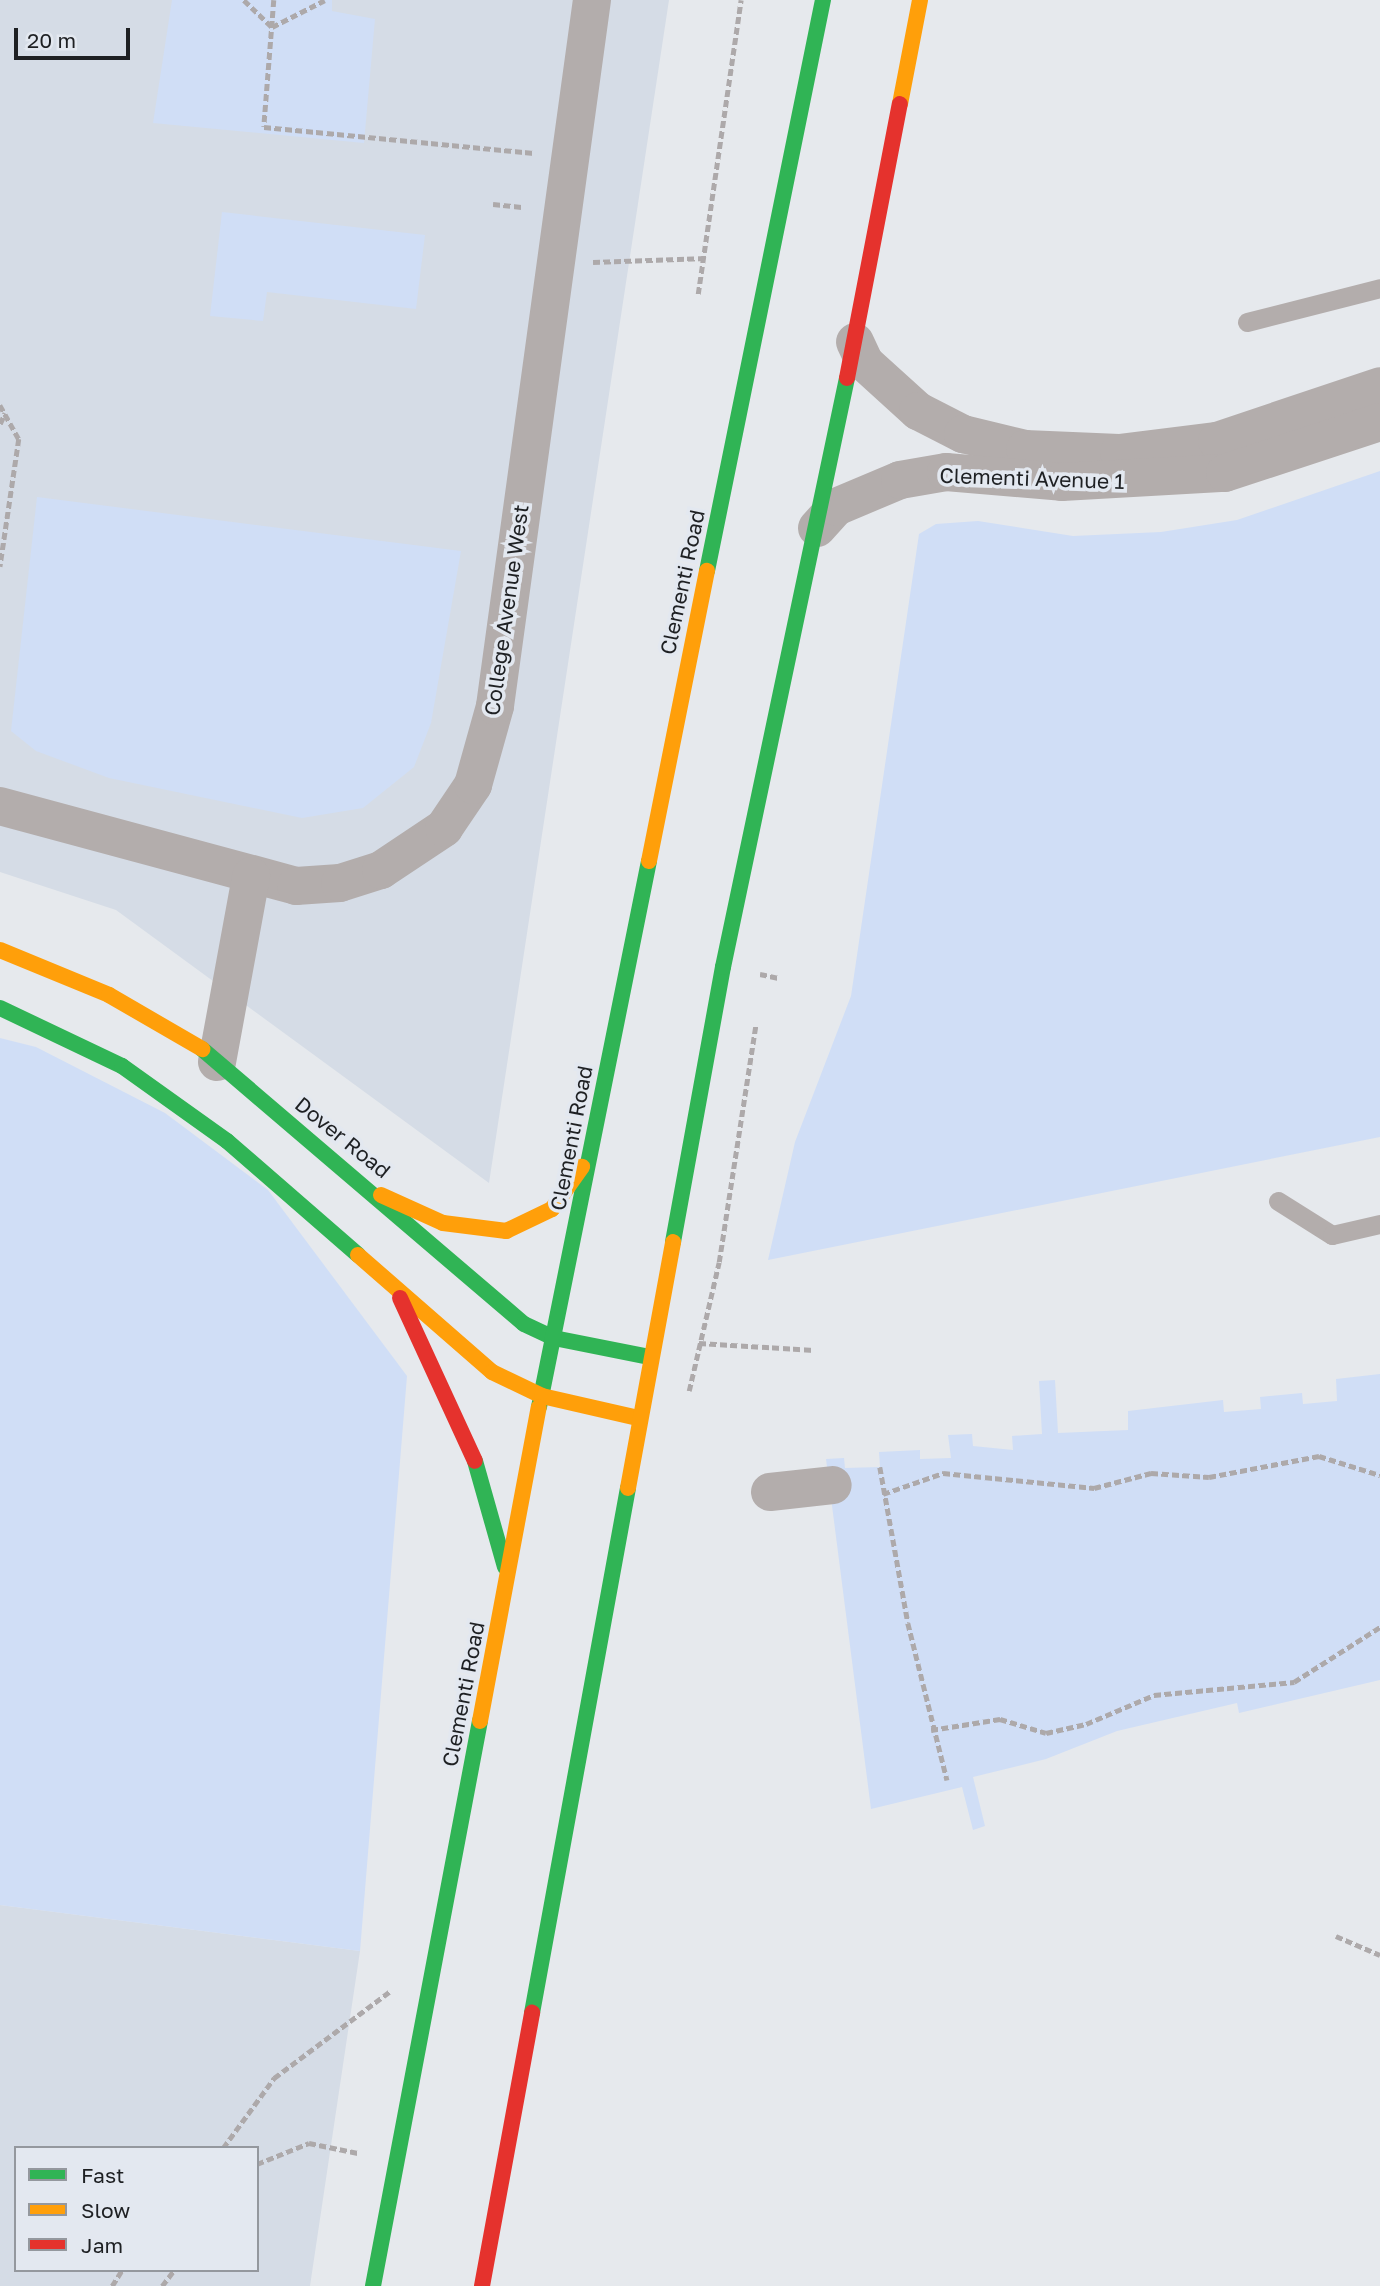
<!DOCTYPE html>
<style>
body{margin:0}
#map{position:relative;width:1380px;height:2286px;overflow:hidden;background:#e6e9ed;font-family:"Golos Text",sans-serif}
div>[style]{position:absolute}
.built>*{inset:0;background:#d5dce6}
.green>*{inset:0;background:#d0def6}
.path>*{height:4.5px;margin-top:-2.25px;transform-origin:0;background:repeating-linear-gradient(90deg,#ada9aa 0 7px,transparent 0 10.5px)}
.lane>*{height:19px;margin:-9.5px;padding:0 9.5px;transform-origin:9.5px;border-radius:9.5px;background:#b3adac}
.street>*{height:38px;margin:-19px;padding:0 19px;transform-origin:19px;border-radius:19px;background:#b3adac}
.fast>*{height:16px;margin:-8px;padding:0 8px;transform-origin:8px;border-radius:8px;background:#30b455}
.slow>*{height:16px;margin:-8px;padding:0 8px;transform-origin:8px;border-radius:8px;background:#ff9f0a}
.jam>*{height:16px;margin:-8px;padding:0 8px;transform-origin:8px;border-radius:8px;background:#e5322d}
span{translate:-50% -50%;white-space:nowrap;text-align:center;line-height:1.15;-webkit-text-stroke:7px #e3e8f0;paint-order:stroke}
.street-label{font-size:21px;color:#1e2023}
.legend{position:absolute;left:14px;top:2146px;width:245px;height:126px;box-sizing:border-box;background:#e3e8f0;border:2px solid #94989e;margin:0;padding:9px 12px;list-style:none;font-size:21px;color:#1e2023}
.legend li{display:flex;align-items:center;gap:14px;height:35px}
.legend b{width:35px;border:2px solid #94989e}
.scale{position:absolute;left:14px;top:28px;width:116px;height:32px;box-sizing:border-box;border:4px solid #1e2023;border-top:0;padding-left:9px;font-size:21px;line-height:24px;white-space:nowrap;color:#1e2023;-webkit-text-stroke:5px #e3e8f0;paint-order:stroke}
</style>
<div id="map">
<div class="built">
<div style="clip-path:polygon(0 0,669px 0,489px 1183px,116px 910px,0 872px)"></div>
<div style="clip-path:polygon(evenodd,0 1905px,360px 1951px,310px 2286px,0 2286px,0 1905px,16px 2148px,257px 2148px,257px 2270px,16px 2270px,16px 2148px)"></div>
</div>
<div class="green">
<div style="clip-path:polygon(172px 0,332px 0,332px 11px,375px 19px,364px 143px,153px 123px)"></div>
<div style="clip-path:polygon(222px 212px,425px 235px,416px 309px,267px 292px,263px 321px,210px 316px)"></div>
<div style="clip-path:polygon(1380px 471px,1380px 1137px,768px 1260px,795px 1142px,851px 996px,919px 534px,936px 524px,978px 521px,1073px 536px,1161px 532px,1237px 520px)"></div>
<div style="clip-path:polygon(37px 497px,461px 551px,431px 723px,414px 767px,363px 808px,302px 818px,109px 778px,36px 751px,11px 731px)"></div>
<div style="clip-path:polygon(0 1038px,36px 1047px,165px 1113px,268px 1190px,407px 1376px,360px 1951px,0 1905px)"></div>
<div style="clip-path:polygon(1380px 1374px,1380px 1680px,1239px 1713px,1237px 1703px,1117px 1731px,1046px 1759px,973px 1777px,985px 1826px,973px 1830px,962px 1787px,871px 1809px,826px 1459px,844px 1458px,845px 1468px,880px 1467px,879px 1452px,920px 1450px,920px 1459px,951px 1458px,948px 1435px,972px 1434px,973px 1446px,1013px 1450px,1012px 1436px,1042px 1434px,1039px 1381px,1055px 1380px,1058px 1433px,1128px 1430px,1128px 1411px,1223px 1400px,1224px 1412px,1261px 1409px,1260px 1397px,1302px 1393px,1303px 1404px,1337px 1401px,1336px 1379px)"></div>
</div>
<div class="path">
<div style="left:244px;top:0;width:39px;rotate:44deg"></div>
<div style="left:272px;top:27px;width:59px;rotate:-27deg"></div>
<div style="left:274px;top:0;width:127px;rotate:94.5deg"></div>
<div style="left:264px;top:127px;width:271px;rotate:5.5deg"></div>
<div style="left:493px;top:204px;width:31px;rotate:6deg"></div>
<div style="left:593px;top:262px;width:114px;rotate:-2deg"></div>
<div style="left:698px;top:294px;width:297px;rotate:-81.7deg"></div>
<div style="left:0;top:405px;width:39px;rotate:61deg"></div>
<div style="left:19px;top:439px;width:129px;rotate:98.4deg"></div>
<div style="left:0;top:424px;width:12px;rotate:-66deg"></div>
<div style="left:760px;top:974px;width:19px;rotate:12deg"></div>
<div style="left:699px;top:1343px;width:115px;rotate:3.5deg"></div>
<div style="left:689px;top:1391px;width:132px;rotate:-76.9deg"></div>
<div style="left:719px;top:1262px;width:241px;rotate:-81.2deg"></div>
<div style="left:880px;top:1467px;width:158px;rotate:79.8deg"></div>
<div style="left:908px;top:1623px;width:162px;rotate:76deg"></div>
<div style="left:883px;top:1494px;width:64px;rotate:-19.3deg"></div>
<div style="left:943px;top:1473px;width:152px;rotate:5.7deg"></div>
<div style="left:1094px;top:1488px;width:59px;rotate:-14.7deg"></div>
<div style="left:1151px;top:1473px;width:58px;rotate:3.9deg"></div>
<div style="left:1209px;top:1477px;width:112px;rotate:-10.8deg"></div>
<div style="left:1319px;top:1456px;width:64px;rotate:17.3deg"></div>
<div style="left:931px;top:1730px;width:70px;rotate:-9.1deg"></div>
<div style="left:1000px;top:1719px;width:48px;rotate:16.9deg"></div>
<div style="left:1046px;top:1733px;width:41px;rotate:-12.7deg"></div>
<div style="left:1086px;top:1724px;width:74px;rotate:-23.1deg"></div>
<div style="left:1154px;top:1695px;width:141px;rotate:-5.3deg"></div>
<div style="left:1294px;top:1682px;width:102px;rotate:-32.6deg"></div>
<div style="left:1336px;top:1936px;width:48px;rotate:23.4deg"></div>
<div style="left:223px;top:2148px;width:87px;rotate:-53.9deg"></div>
<div style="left:274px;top:2078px;width:144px;rotate:-36.8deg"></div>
<div style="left:257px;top:2164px;width:56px;rotate:-22deg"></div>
<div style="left:309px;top:2143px;width:50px;rotate:11.5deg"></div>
<div style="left:112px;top:2286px;width:19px;rotate:-58deg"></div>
<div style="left:162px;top:2286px;width:20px;rotate:-53deg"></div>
</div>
<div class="lane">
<div style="left:1247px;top:322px;width:137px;rotate:-14.3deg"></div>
<div style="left:1278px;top:1201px;width:64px;rotate:32.2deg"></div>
<div style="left:1332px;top:1235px;width:49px;rotate:-12.9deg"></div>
</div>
<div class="street">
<div style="left:855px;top:342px;width:23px;rotate:65deg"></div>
<div style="left:865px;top:363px;width:72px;rotate:42.2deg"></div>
<div style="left:918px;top:411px;width:51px;rotate:27.1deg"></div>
<div style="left:963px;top:434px;width:64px;rotate:13.6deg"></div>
<div style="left:1025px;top:449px;width:94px;rotate:2.4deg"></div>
<div style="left:1119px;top:453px;width:99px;rotate:-7deg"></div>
<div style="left:1217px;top:441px;width:172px;rotate:-18.6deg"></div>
<div style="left:817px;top:528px;width:28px;rotate:-48deg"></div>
<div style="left:836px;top:507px;width:69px;rotate:-22.9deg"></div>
<div style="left:900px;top:480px;width:47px;rotate:-9.9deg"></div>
<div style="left:946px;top:472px;width:116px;rotate:4.9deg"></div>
<div style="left:1062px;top:482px;width:163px;rotate:-3.2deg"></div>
<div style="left:1225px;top:473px;width:163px;rotate:-18.2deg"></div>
<div style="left:0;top:806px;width:307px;rotate:15.1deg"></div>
<div style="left:296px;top:886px;width:44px;rotate:-3.9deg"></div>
<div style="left:340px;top:883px;width:43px;rotate:-17.6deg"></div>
<div style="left:381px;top:870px;width:76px;rotate:-33.7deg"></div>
<div style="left:444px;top:828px;width:52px;rotate:-56deg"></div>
<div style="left:473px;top:785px;width:82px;rotate:-74.4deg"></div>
<div style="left:495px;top:706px;width:713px;rotate:-82.18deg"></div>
<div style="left:217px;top:1062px;width:189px;rotate:-79.6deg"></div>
<div style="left:770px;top:1492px;width:63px;rotate:-6.3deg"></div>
</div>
<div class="fast">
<div style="left:707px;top:571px;width:583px;rotate:-78.52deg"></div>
<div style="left:0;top:1008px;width:135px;rotate:25.4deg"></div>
<div style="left:122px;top:1066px;width:129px;rotate:35.5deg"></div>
<div style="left:227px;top:1141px;width:174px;rotate:41deg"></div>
<div style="left:202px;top:1049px;width:423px;rotate:40.5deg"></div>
<div style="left:524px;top:1324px;width:33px;rotate:25deg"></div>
<div style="left:554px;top:1338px;width:98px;rotate:11.2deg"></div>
<div style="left:673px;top:1242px;width:280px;rotate:-79.7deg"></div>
<div style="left:723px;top:967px;width:602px;rotate:-78.11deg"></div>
<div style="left:539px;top:1407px;width:557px;rotate:-78.61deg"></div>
<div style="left:475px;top:1461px;width:110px;rotate:74.2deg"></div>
<div style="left:532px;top:2013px;width:534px;rotate:-79.64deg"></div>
<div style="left:373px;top:2286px;width:575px;rotate:-79.28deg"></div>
</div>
<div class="slow">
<div style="left:900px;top:104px;width:106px;rotate:-79.1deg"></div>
<div style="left:649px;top:861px;width:296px;rotate:-78.7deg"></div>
<div style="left:0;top:950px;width:118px;rotate:22.4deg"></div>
<div style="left:109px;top:995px;width:108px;rotate:30.1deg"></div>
<div style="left:381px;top:1195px;width:68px;rotate:24.3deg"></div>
<div style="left:443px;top:1223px;width:64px;rotate:7.2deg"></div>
<div style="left:506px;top:1231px;width:51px;rotate:-25.6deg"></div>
<div style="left:552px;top:1209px;width:52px;rotate:-54.5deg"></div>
<div style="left:358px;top:1255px;width:178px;rotate:41.1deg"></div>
<div style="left:492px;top:1372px;width:55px;rotate:25.6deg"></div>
<div style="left:542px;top:1396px;width:98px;rotate:12.9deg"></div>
<div style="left:628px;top:1488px;width:250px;rotate:-79.6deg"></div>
<div style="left:480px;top:1721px;width:319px;rotate:-79.4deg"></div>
</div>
<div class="jam">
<div style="left:847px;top:378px;width:279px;rotate:-79.1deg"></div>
<div style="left:400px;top:1298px;width:179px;rotate:65.3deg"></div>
<div style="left:482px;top:2286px;width:278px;rotate:-79.6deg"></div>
</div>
<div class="street-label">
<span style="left:1032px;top:478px;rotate:2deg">Clementi Avenue 1</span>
<span style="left:682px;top:582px;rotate:-78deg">Clementi Road</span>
<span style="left:506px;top:610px;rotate:-82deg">College Avenue West</span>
<span style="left:343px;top:1137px;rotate:39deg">Dover Road</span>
<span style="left:571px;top:1138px;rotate:-79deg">Clementi Road</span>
<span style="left:463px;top:1694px;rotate:-79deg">Clementi Road</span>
</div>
<ul class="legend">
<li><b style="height:9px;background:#30b455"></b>Fast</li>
<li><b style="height:9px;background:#ff9f0a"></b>Slow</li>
<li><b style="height:9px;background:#e5322d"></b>Jam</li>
</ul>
<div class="scale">20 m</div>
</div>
